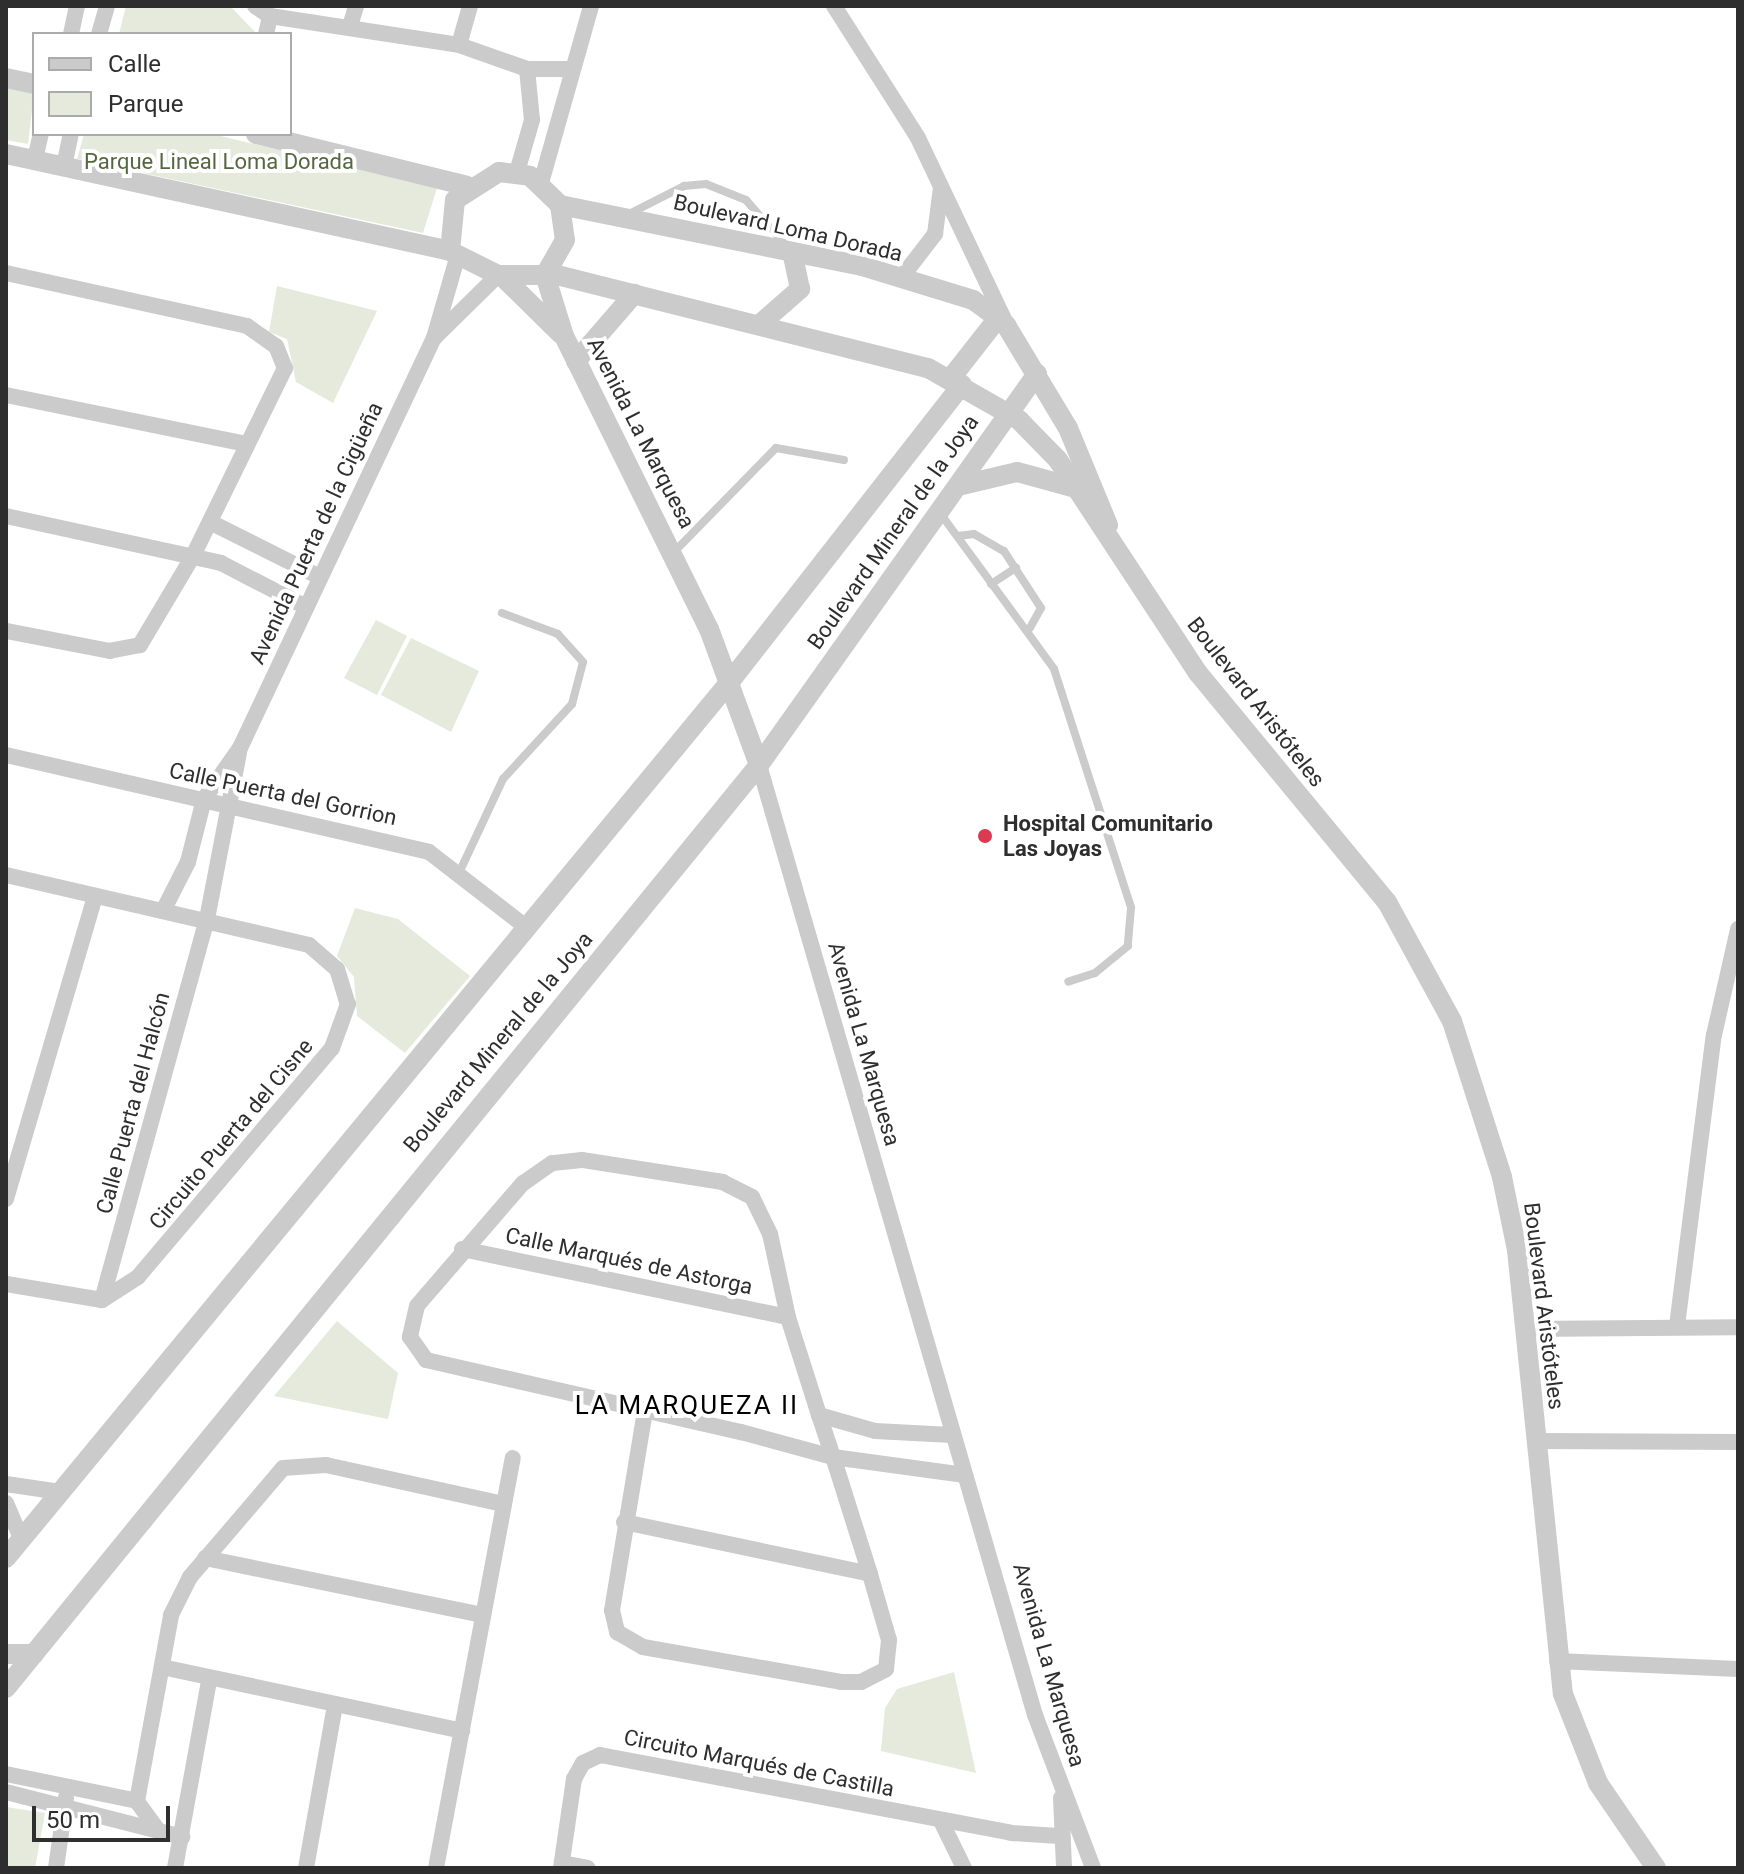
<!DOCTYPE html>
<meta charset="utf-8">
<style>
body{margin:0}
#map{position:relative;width:1744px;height:1874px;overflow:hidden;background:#fff;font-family:Roboto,sans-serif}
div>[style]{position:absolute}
.green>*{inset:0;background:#e5eadc}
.service>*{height:8px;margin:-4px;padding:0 4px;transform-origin:4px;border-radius:4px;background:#cbcbcb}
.minor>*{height:16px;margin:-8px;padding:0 8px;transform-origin:8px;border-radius:8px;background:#cbcbcb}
.tertiary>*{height:20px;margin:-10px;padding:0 10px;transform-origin:10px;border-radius:10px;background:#cbcbcb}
.dots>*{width:22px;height:22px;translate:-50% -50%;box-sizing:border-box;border:4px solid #fff;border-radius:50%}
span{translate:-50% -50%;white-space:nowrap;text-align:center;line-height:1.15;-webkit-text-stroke:8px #fff;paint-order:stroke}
.park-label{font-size:22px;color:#54673e}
.street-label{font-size:22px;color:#2e2e2e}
.poi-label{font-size:22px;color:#2e2e2e;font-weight:700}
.left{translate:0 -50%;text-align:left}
.quarter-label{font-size:26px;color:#000;letter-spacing:2px}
.frame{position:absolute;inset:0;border:8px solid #2e2e2e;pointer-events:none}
.legend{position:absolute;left:32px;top:32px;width:260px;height:104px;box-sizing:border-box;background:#fff;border:2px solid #ababab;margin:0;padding:10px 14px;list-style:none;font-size:24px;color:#2e2e2e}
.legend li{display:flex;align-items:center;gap:16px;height:40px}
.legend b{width:40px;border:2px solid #ababab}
.scale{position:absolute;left:32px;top:1806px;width:138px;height:36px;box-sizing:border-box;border:4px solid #2e2e2e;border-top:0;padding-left:10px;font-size:24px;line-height:28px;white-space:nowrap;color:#2e2e2e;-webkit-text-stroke:6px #fff;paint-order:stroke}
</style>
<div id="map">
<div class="green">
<div style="clip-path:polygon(126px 6px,230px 6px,257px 34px,119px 34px)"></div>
<div style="clip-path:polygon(6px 88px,34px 93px,28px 144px,6px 140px)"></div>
<div style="clip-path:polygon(84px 134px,212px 134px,437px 188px,423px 233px,77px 159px)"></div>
<div style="clip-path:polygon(277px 286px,377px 311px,333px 403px,296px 382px,287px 339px,269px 332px)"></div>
<div style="clip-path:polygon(376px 620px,407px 636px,377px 695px,344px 678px)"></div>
<div style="clip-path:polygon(411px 638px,479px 671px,451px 732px,381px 695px)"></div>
<div style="clip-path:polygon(355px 908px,398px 919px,470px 976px,405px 1053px,357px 1016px,354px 977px,337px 956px)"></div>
<div style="clip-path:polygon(337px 1321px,398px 1373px,388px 1419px,274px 1396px)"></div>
<div style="clip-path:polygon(954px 1672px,976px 1773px,881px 1751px,885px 1708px,897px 1689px)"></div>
<div style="clip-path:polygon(6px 1807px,45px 1813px,35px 1868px,6px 1868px)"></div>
</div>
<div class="service">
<div style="left:627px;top:215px;width:64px;rotate:-27deg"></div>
<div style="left:684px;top:186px;width:22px;rotate:-5deg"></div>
<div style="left:706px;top:184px;width:43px;rotate:21.8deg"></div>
<div style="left:746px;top:200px;width:64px;rotate:48.8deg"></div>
<div style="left:940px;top:513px;width:193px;rotate:53.8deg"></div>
<div style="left:1054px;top:669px;width:251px;rotate:72.1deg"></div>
<div style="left:1131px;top:908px;width:38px;rotate:95deg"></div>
<div style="left:1128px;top:946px;width:43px;rotate:140.7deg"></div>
<div style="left:1095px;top:973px;width:28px;rotate:162deg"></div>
<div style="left:958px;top:536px;width:16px;rotate:-7deg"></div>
<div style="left:974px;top:534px;width:34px;rotate:30deg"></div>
<div style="left:1004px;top:551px;width:68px;rotate:57deg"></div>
<div style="left:1041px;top:608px;width:23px;rotate:119deg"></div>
<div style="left:675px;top:551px;width:144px;rotate:-45.6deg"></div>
<div style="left:776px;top:448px;width:69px;rotate:10deg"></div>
<div style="left:991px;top:584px;width:30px;rotate:-33deg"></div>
<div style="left:459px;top:873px;width:104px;rotate:-64.9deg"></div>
<div style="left:503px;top:779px;width:102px;rotate:-47.4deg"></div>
<div style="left:572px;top:704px;width:43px;rotate:-75.3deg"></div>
<div style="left:583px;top:662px;width:38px;rotate:-132deg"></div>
<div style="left:558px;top:634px;width:60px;rotate:-159.4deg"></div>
</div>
<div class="minor">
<div style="left:255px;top:6px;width:18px;rotate:34deg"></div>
<div style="left:270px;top:16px;width:191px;rotate:8.7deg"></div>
<div style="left:459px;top:45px;width:72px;rotate:19.4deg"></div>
<div style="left:527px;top:69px;width:44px"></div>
<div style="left:834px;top:6px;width:156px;rotate:57.5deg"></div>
<div style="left:918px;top:138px;width:205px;rotate:64.6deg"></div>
<div style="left:350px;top:26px;width:21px;rotate:-73deg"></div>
<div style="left:71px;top:34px;width:29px;rotate:-78deg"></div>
<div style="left:99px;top:34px;width:29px;rotate:-74deg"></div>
<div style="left:266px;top:34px;width:18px;rotate:-77deg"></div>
<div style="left:459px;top:45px;width:41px;rotate:-74.2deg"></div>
<div style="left:35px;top:159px;width:26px;rotate:-77deg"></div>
<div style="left:64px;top:166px;width:33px;rotate:-78deg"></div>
<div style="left:517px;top:172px;width:54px;rotate:-73.9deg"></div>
<div style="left:532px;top:120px;width:51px;rotate:-95.6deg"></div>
<div style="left:541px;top:183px;width:184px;rotate:-74.2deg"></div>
<div style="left:6px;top:273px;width:247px;rotate:12.4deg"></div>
<div style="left:247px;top:326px;width:35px;rotate:35deg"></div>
<div style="left:276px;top:346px;width:24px;rotate:68deg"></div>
<div style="left:285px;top:368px;width:209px;rotate:116.1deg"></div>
<div style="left:193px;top:556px;width:104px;rotate:120.8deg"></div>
<div style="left:140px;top:645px;width:31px;rotate:169deg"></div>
<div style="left:110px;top:651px;width:106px;rotate:-169.1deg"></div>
<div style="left:901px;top:278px;width:56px;rotate:-52.3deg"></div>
<div style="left:935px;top:234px;width:46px;rotate:-82.6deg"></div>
<div style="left:435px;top:337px;width:88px;rotate:-44.5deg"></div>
<div style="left:6px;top:395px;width:241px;rotate:11.5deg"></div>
<div style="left:6px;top:516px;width:220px;rotate:12.3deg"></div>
<div style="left:221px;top:563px;width:96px;rotate:27.4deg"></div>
<div style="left:210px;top:522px;width:123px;rotate:26.6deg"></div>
<div style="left:6px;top:755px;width:434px;rotate:12.9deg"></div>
<div style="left:429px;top:852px;width:123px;rotate:37.7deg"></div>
<div style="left:759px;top:765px;width:989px;rotate:73.8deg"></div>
<div style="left:1035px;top:1715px;width:164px;rotate:69.2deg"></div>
<div style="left:6px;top:875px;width:311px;rotate:13deg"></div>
<div style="left:309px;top:945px;width:37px;rotate:41deg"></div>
<div style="left:337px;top:969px;width:37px;rotate:73deg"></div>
<div style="left:348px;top:1004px;width:47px;rotate:110deg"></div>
<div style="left:332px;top:1048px;width:300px;rotate:130.3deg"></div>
<div style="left:138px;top:1277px;width:43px;rotate:147.4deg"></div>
<div style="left:102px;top:1300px;width:97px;rotate:-170.5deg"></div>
<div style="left:163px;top:911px;width:55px;rotate:-63deg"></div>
<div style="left:188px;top:862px;width:65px;rotate:-75.7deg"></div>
<div style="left:204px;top:799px;width:62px;rotate:-54.8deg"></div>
<div style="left:240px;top:748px;width:454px;rotate:-64.7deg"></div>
<div style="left:434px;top:338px;width:86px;rotate:-73.9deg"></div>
<div style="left:6px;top:1199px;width:316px;rotate:-73.6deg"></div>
<div style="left:462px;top:1249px;width:333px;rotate:11.8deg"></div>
<div style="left:102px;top:1300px;width:395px;rotate:-74.6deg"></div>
<div style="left:207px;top:919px;width:169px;rotate:-79.1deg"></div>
<div style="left:1677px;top:1326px;width:293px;rotate:-82.8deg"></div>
<div style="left:1714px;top:1035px;width:109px;rotate:-77.2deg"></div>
<div style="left:1526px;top:1329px;width:212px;rotate:-0.5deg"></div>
<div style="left:645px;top:1411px;width:202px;rotate:99.4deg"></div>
<div style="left:612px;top:1610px;width:23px;rotate:77deg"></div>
<div style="left:617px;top:1632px;width:30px;rotate:30deg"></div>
<div style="left:643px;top:1647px;width:201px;rotate:10deg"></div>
<div style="left:841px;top:1682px;width:20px"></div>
<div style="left:861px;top:1682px;width:28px;rotate:-27deg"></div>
<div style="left:886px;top:1669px;width:29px;rotate:-84deg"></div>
<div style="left:889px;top:1640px;width:69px;rotate:-106.1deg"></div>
<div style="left:870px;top:1574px;width:123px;rotate:-107.5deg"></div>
<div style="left:833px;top:1457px;width:44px;rotate:-108.4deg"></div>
<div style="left:819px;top:1415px;width:103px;rotate:-107.6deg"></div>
<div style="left:788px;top:1317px;width:85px;rotate:-102.2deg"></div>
<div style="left:770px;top:1234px;width:41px;rotate:-115.9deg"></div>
<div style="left:752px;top:1197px;width:33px;rotate:-153deg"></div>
<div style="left:723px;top:1182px;width:143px;rotate:-171.1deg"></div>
<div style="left:582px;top:1160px;width:30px;rotate:174deg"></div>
<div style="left:552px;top:1163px;width:35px;rotate:145deg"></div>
<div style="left:523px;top:1183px;width:162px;rotate:130.8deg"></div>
<div style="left:417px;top:1306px;width:32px;rotate:103deg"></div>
<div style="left:410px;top:1337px;width:28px;rotate:55deg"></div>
<div style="left:426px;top:1360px;width:323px;rotate:12.9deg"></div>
<div style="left:741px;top:1432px;width:95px;rotate:15.2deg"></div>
<div style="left:833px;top:1457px;width:133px;rotate:7.8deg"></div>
<div style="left:819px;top:1415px;width:58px;rotate:15.9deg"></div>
<div style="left:875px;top:1431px;width:77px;rotate:3deg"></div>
<div style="left:1537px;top:1441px;width:201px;rotate:0.3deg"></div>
<div style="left:6px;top:1484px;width:55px;rotate:8.4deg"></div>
<div style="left:6px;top:1503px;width:38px;rotate:67deg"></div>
<div style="left:624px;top:1522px;width:251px;rotate:11.9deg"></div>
<div style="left:205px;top:1558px;width:284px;rotate:11.6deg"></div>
<div style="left:1557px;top:1661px;width:181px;rotate:2.5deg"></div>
<div style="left:162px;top:1667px;width:307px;rotate:12deg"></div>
<div style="left:6px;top:1774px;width:134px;rotate:11.6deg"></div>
<div style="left:6px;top:1792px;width:182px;rotate:14.3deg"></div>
<div style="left:1061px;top:1798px;width:70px;rotate:87.5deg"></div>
<div style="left:941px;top:1821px;width:52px;rotate:63.9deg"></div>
<div style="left:157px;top:1829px;width:34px;rotate:-126deg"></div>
<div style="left:137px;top:1801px;width:189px;rotate:-79.6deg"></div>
<div style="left:171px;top:1615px;width:42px;rotate:-63.4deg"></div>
<div style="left:190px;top:1577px;width:143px;rotate:-49.5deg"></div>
<div style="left:283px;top:1468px;width:43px;rotate:-4deg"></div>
<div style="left:326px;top:1465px;width:182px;rotate:12.4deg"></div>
<div style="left:562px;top:1863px;width:26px;rotate:11deg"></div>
<div style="left:56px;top:1868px;width:71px;rotate:-81.9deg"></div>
<div style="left:175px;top:1868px;width:190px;rotate:-79.7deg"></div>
<div style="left:306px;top:1868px;width:166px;rotate:-79.9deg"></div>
<div style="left:436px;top:1868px;width:417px;rotate:-79.4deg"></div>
<div style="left:561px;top:1868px;width:90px;rotate:-81.7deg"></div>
<div style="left:574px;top:1779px;width:18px;rotate:-61deg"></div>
<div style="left:583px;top:1763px;width:19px;rotate:-25deg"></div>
<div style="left:600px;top:1755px;width:418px;rotate:10.7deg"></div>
<div style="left:1011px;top:1833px;width:48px;rotate:3.6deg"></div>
</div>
<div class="tertiary">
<div style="left:6px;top:78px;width:29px;rotate:12deg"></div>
<div style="left:256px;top:134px;width:217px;rotate:13.8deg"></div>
<div style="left:6px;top:154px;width:454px;rotate:12.3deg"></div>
<div style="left:499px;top:172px;width:31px;rotate:7deg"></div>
<div style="left:530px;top:176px;width:42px;rotate:44deg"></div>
<div style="left:560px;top:205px;width:35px;rotate:82deg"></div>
<div style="left:565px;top:240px;width:40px;rotate:119.7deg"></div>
<div style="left:545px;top:275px;width:47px;rotate:180deg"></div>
<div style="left:498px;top:275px;width:54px;rotate:-153.4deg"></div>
<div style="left:450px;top:251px;width:51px;rotate:-84.4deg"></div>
<div style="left:455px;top:200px;width:52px;rotate:-32.5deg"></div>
<div style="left:560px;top:205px;width:308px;rotate:11.4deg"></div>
<div style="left:862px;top:266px;width:116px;rotate:17deg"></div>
<div style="left:973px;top:300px;width:31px;rotate:36deg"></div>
<div style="left:549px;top:273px;width:391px;rotate:14.1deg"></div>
<div style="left:928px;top:368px;width:105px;rotate:29.7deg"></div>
<div style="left:1019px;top:420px;width:56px;rotate:45.7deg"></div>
<div style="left:1058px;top:460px;width:255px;rotate:56.7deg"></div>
<div style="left:1198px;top:673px;width:297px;rotate:50.5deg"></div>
<div style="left:1387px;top:902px;width:136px;rotate:61.4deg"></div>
<div style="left:1452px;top:1021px;width:164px;rotate:72.2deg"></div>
<div style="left:1502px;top:1177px;width:75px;rotate:78.4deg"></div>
<div style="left:1517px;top:1250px;width:446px;rotate:84.1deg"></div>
<div style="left:1563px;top:1694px;width:96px;rotate:68.5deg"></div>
<div style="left:1598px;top:1783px;width:103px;rotate:55.7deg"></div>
<div style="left:545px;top:275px;width:64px;rotate:72.7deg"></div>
<div style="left:564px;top:336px;width:327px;rotate:63.7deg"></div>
<div style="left:709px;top:629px;width:145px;rotate:69.8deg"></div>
<div style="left:503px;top:277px;width:81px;rotate:44.5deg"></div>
<div style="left:759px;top:325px;width:55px;rotate:-41.3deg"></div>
<div style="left:800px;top:289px;width:35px;rotate:-102deg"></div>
<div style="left:576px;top:361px;width:89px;rotate:-49.1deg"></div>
<div style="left:951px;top:378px;width:76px;rotate:-51.9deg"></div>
<div style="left:998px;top:318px;width:11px;rotate:41deg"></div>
<div style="left:1006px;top:325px;width:120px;rotate:59deg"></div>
<div style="left:1068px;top:428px;width:105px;rotate:67.6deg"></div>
<div style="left:958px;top:486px;width:61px;rotate:-13.3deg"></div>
<div style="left:1017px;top:472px;width:61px;rotate:15.2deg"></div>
<div style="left:6px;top:1558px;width:1134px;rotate:-50.44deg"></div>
<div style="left:728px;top:684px;width:380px;rotate:-52deg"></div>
<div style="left:6px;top:1654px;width:28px"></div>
<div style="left:6px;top:1688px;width:1191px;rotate:-50.79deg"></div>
<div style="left:759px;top:765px;width:480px;rotate:-54.6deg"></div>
</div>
<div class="dots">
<div style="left:985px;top:836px;background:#da3a52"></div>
</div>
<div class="park-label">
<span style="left:219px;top:162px">Parque Lineal Loma Dorada</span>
</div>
<div class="street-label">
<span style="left:788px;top:228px;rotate:13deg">Boulevard Loma Dorada</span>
<span style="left:641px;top:433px;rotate:63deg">Avenida La Marquesa</span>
<span style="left:893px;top:532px;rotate:-55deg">Boulevard Mineral de la Joya</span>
<span style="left:316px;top:533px;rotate:-65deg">Avenida Puerta de la Cigüeña</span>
<span style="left:1256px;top:702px;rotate:52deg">Boulevard Aristóteles</span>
<span style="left:283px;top:794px;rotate:12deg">Calle Puerta del Gorrion</span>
<span style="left:498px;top:1042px;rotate:-50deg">Boulevard Mineral de la Joya</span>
<span style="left:864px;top:1044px;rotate:74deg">Avenida La Marquesa</span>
<span style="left:133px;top:1103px;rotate:-75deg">Calle Puerta del Halcón</span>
<span style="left:231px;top:1134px;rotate:-50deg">Circuito Puerta del Cisne</span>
<span style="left:629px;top:1261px;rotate:12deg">Calle Marqués de Astorga</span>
<span style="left:1544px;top:1306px;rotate:83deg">Boulevard Aristóteles</span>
<span style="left:1049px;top:1665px;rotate:74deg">Avenida La Marquesa</span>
<span style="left:759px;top:1763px;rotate:11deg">Circuito Marqués de Castilla</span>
</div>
<div class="poi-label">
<span class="left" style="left:1003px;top:836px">Hospital Comunitario<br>Las Joyas</span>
</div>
<div class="quarter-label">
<span style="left:687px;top:1406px">LA MARQUEZA II</span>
</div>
<div class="frame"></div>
<ul class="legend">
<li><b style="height:10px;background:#cbcbcb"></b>Calle</li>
<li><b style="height:22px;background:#e5eadc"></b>Parque</li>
</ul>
<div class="scale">50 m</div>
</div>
